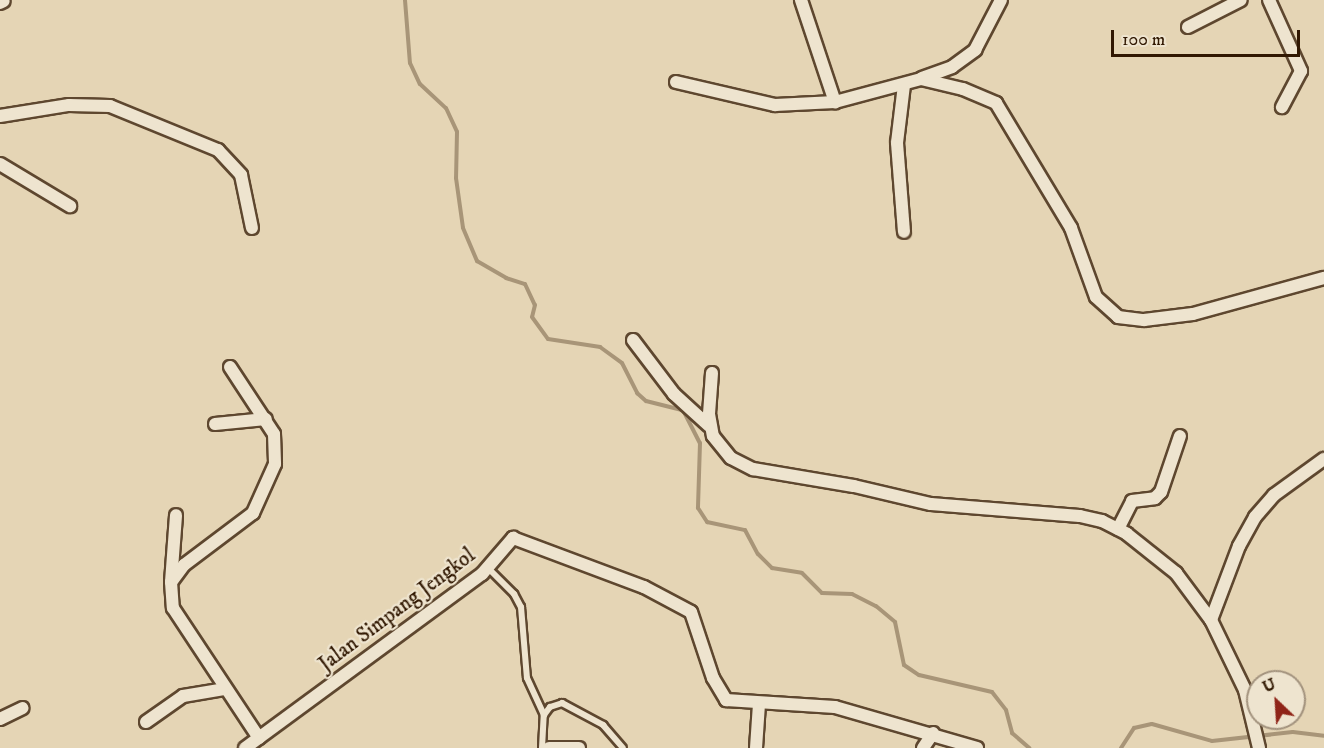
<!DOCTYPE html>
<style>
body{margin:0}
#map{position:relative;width:1324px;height:748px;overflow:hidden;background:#e5d5b5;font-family:"IM FELL DW Pica",serif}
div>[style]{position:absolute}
.stream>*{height:4px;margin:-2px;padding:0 2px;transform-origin:2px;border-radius:2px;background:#a89578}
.roads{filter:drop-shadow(2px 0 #5e472f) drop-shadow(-2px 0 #5e472f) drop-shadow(0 2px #5e472f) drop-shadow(0 -2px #5e472f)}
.lane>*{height:6px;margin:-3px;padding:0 3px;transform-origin:3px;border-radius:3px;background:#eee4cf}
.street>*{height:12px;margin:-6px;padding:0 6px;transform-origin:6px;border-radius:6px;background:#eee4cf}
span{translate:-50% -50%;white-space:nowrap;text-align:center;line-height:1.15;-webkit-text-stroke:4.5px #eee4cf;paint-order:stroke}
.street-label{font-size:21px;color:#311802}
.north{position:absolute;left:1246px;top:670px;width:60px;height:60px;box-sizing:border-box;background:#eee4cf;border:2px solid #a2927d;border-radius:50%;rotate:335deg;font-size:16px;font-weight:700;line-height:24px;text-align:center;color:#311802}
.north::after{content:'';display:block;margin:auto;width:21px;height:27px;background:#8f2418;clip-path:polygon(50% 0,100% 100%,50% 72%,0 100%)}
.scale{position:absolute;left:1111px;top:30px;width:189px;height:27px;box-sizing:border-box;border:3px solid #311802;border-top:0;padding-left:8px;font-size:18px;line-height:21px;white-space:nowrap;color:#311802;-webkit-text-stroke:4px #eee4cf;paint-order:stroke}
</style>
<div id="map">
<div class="stream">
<div style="left:405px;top:0;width:63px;rotate:85.5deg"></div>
<div style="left:410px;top:63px;width:23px;rotate:65deg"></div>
<div style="left:420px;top:84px;width:35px;rotate:43deg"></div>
<div style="left:446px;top:108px;width:26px;rotate:65deg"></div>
<div style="left:457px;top:132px;width:46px;rotate:91.2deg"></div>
<div style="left:456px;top:178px;width:50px;rotate:82deg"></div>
<div style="left:463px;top:228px;width:36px;rotate:67deg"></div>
<div style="left:477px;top:261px;width:34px;rotate:30deg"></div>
<div style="left:506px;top:278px;width:20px;rotate:18deg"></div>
<div style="left:525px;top:284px;width:23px;rotate:65deg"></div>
<div style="left:535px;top:305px;width:12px;rotate:104deg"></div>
<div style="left:532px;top:317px;width:27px;rotate:54deg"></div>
<div style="left:548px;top:339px;width:53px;rotate:8.7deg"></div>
<div style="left:600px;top:347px;width:27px;rotate:36deg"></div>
<div style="left:622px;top:363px;width:34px;rotate:63deg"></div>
<div style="left:637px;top:393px;width:12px;rotate:42deg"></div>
<div style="left:646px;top:401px;width:38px;rotate:14deg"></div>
<div style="left:683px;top:410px;width:37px;rotate:63deg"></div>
<div style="left:700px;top:443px;width:65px;rotate:91.8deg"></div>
<div style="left:698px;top:508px;width:17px;rotate:57deg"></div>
<div style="left:707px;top:522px;width:39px;rotate:12deg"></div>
<div style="left:745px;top:530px;width:27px;rotate:62deg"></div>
<div style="left:758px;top:554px;width:20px;rotate:45deg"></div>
<div style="left:772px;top:568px;width:30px;rotate:9deg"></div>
<div style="left:802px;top:573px;width:28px;rotate:45deg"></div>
<div style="left:822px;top:593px;width:30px;rotate:2deg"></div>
<div style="left:852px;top:594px;width:27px;rotate:27deg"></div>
<div style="left:876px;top:606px;width:25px;rotate:40deg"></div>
<div style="left:895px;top:622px;width:44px;rotate:78.2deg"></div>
<div style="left:904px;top:665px;width:18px;rotate:34deg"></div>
<div style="left:919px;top:675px;width:75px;rotate:13.1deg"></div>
<div style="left:992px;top:692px;width:23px;rotate:52deg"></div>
<div style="left:1006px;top:710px;width:24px;rotate:75deg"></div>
<div style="left:1012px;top:733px;width:23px;rotate:41deg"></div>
<div style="left:1121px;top:748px;width:24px;rotate:-57deg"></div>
<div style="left:1134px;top:728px;width:18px;rotate:-13deg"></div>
<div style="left:1152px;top:724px;width:62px;rotate:15.8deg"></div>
<div style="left:1212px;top:741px;width:81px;rotate:-6.3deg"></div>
<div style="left:1293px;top:732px;width:31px;rotate:7deg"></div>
</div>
<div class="roads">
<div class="lane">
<div style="left:488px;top:568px;width:37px;rotate:45deg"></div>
<div style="left:514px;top:594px;width:15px;rotate:62deg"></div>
<div style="left:521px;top:607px;width:71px;rotate:85.2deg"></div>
<div style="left:527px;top:678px;width:41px;rotate:65.3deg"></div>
<div style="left:542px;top:748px;width:33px;rotate:-87deg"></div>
<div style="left:544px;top:715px;width:10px;rotate:-53deg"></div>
<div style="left:550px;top:707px;width:13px;rotate:-18deg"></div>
<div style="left:562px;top:703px;width:47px;rotate:28.2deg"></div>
<div style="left:603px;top:725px;width:30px;rotate:49deg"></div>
</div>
<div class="street">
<div style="left:801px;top:0;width:108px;rotate:71.6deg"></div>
<div style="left:835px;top:102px;width:89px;rotate:-15deg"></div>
<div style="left:921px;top:79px;width:43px;rotate:13.4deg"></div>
<div style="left:963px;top:89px;width:36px;rotate:23deg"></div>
<div style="left:996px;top:103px;width:146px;rotate:59deg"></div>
<div style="left:1071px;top:228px;width:73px;rotate:70.1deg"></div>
<div style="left:1096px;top:297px;width:30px;rotate:42deg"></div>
<div style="left:1118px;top:317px;width:26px;rotate:7deg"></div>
<div style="left:1144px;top:320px;width:49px;rotate:-7deg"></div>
<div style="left:1193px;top:314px;width:136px;rotate:-15.4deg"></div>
<div style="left:1269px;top:0;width:78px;rotate:65.7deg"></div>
<div style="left:1301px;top:71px;width:41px;rotate:117.8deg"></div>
<div style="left:0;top:3px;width:4px;rotate:-27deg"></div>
<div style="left:1188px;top:27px;width:59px;rotate:-27deg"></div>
<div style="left:922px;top:78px;width:32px;rotate:-20deg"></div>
<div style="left:952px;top:67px;width:29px;rotate:-36deg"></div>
<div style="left:975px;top:50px;width:56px;rotate:-62.5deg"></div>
<div style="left:676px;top:82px;width:102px;rotate:13.1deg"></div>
<div style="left:775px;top:105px;width:60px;rotate:-2.9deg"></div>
<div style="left:904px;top:85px;width:58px;rotate:96.9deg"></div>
<div style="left:897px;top:143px;width:89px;rotate:85.5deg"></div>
<div style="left:0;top:116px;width:70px;rotate:-9.1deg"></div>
<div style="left:69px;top:105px;width:41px;rotate:1.4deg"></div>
<div style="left:110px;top:106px;width:117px;rotate:22.2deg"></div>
<div style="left:218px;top:150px;width:34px;rotate:47deg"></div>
<div style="left:241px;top:175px;width:54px;rotate:78.3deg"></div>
<div style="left:0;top:164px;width:82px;rotate:31deg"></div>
<div style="left:633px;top:340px;width:68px;rotate:52.8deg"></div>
<div style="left:674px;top:394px;width:47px;rotate:42.4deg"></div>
<div style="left:230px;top:367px;width:80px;rotate:56.7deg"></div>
<div style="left:274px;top:434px;width:30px;rotate:88deg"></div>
<div style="left:275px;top:464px;width:54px;rotate:114.2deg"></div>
<div style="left:253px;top:513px;width:86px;rotate:143deg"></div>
<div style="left:184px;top:565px;width:21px;rotate:127deg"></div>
<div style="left:171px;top:582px;width:26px;rotate:86deg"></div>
<div style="left:173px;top:608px;width:156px;rotate:56.5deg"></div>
<div style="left:712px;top:373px;width:41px;rotate:94.2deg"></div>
<div style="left:709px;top:414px;width:22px;rotate:80deg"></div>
<div style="left:713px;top:436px;width:28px;rotate:51deg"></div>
<div style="left:731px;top:458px;width:25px;rotate:27deg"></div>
<div style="left:753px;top:469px;width:102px;rotate:9.6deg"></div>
<div style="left:854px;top:486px;width:79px;rotate:13.2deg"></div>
<div style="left:931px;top:504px;width:149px;rotate:4.6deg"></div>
<div style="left:1080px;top:516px;width:23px;rotate:13deg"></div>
<div style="left:1102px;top:521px;width:28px;rotate:27deg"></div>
<div style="left:1127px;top:534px;width:63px;rotate:38.5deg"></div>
<div style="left:1176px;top:573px;width:59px;rotate:53.3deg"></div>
<div style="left:1211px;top:620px;width:78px;rotate:64.1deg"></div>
<div style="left:1245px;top:690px;width:60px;rotate:76.4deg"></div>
<div style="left:215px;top:424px;width:51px;rotate:-5.6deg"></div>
<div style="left:1118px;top:529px;width:31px;rotate:-63deg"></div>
<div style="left:1132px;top:501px;width:23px;rotate:-7deg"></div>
<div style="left:1155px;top:498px;width:8px;rotate:-45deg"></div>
<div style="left:1161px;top:492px;width:59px;rotate:-71.3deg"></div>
<div style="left:171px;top:582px;width:67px;rotate:-85.7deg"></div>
<div style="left:1211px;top:620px;width:79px;rotate:-69.3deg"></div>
<div style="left:1239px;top:546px;width:33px;rotate:-61deg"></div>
<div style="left:1255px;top:517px;width:29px;rotate:-49deg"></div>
<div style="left:1274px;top:495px;width:62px;rotate:-35.8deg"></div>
<div style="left:0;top:719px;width:25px;rotate:-26deg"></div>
<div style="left:146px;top:722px;width:45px;rotate:-35.1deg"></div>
<div style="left:183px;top:696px;width:43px;rotate:-9.5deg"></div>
<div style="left:245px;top:748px;width:294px;rotate:-36.3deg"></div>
<div style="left:482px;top:574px;width:48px;rotate:-49.3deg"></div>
<div style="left:513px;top:538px;width:140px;rotate:20.5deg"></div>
<div style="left:644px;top:587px;width:53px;rotate:28deg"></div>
<div style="left:691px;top:612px;width:70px;rotate:71.6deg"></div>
<div style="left:713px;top:678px;width:26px;rotate:59deg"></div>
<div style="left:726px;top:700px;width:109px;rotate:3.7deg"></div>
<div style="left:835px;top:707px;width:148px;rotate:16.1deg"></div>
<div style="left:549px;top:748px;width:30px"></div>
<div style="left:756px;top:748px;width:44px;rotate:-86.1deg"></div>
<div style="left:923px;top:748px;width:18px;rotate:-56deg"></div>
</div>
</div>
<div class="street-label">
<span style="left:397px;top:610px;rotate:-37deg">Jalan Simpang Jengkol</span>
</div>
<div class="north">U</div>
<div class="scale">100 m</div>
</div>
